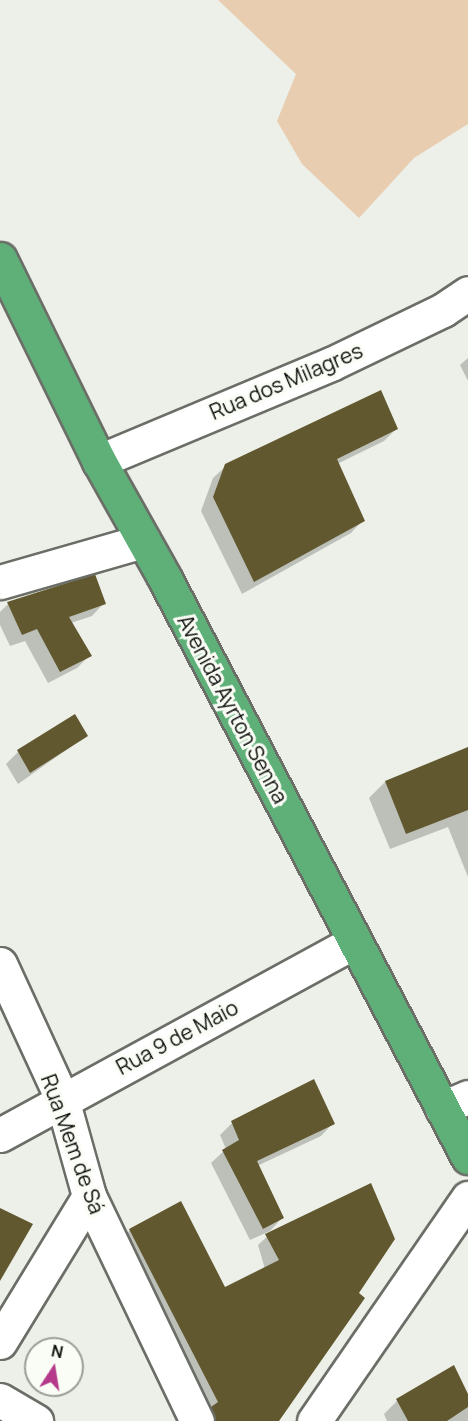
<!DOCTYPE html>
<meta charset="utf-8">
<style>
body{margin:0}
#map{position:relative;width:468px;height:1421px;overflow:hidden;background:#ecf0e8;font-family:Manrope,sans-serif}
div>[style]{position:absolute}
.green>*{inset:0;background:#e9cdb0}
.shadow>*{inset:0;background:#0003}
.building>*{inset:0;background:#62582f}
.roads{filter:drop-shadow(2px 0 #6b6e67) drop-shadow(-2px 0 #6b6e67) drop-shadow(0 2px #6b6e67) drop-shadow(0 -2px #6b6e67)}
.street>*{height:33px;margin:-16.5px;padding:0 16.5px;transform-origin:16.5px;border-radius:16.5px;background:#fff}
.highway>*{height:33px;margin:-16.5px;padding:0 16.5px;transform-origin:16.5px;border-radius:16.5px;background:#5fb078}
span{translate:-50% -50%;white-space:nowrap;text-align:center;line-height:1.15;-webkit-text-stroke:6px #fafdf5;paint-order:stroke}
.street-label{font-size:21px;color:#0d0e0b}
.north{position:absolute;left:24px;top:1337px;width:60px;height:60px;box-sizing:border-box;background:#fafdf5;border:2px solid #9b9d97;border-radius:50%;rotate:12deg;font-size:16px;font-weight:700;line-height:24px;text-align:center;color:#0d0e0b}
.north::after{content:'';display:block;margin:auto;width:21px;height:27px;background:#b63a8b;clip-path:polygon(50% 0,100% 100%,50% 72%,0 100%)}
</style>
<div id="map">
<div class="green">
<div style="clip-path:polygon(218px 0,468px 0,468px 124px,414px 158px,359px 218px,302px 164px,277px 121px,296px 74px)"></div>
</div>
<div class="shadow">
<div style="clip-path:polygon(468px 358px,468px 381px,460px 365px)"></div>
<div style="clip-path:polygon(396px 429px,384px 441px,337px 464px,363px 520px,351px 533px,242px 594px,201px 511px,213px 478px,226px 466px)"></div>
<div style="clip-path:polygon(104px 603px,92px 616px,71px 623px,90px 655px,77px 668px,48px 683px,25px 641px,10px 646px,0 625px,0 612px,8px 604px)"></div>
<div style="clip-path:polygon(86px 736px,18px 784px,6px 764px,18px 752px)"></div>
<div style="clip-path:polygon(468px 748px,468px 877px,448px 827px,390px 849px,369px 798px,385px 782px)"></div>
<div style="clip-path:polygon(232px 1123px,333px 1123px,321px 1136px,257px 1166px,282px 1218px,270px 1231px,250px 1240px,211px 1163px,226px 1149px,220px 1135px)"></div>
<div style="clip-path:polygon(370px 1185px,278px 1421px,207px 1421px,117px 1243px,130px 1230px,180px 1203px,225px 1290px,265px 1269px,258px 1245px,271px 1233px)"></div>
<div style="clip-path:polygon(468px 1398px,468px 1421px,387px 1421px,384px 1414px,397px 1401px)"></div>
</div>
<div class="building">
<div style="clip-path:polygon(381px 390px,398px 429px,337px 459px,365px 521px,254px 582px,213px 497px,225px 464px)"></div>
<div style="clip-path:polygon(95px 574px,106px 604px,69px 617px,92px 656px,60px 672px,37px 629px,22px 635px,7px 602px)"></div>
<div style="clip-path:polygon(75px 714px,88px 736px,30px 773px,17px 750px)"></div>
<div style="clip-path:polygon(468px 747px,468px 810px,406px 834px,385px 781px)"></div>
<div style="clip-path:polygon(314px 1079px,335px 1124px,257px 1161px,284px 1218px,263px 1229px,222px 1150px,239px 1140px,231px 1121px)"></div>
<div style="clip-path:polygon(371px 1183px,395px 1239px,359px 1293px,365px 1298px,279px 1421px,216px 1421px,211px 1407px,218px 1402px,129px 1229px,181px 1201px,225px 1287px,279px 1260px,265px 1234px)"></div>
<div style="clip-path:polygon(0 1208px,33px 1224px,0 1281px)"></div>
<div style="clip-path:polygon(454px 1365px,468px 1394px,468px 1407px,447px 1421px,408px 1421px,396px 1399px)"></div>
</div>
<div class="roads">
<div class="street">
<div style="left:99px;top:461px;width:251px;rotate:-22.7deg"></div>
<div style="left:331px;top:364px;width:124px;rotate:-25.7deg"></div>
<div style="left:443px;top:310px;width:30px;rotate:-34deg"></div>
<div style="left:0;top:582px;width:149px;rotate:-16deg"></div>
<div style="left:0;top:964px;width:149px;rotate:65.3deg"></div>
<div style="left:62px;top:1099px;width:101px;rotate:74.4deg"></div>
<div style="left:89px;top:1196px;width:250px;rotate:64.4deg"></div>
<div style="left:442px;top:1108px;width:28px;rotate:-23deg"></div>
<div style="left:0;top:1135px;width:403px;rotate:-28.6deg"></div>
<div style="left:0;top:1342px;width:171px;rotate:-58.6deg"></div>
<div style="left:0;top:1400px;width:42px;rotate:30.3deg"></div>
<div style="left:314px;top:1421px;width:271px;rotate:-55.4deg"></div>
</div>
<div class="highway">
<div style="left:0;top:259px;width:225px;rotate:63.9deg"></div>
<div style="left:99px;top:461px;width:133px;rotate:60.7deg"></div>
<div style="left:164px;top:577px;width:655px;rotate:62.34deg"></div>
</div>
</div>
<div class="street-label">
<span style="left:286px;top:381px;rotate:-23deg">Rua dos Milagres</span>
<span style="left:233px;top:709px;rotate:62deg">Avenida Ayrton Senna</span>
<span style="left:177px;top:1037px;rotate:-28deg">Rua 9 de Maio</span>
<span style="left:73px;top:1144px;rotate:70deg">Rua Mem de Sá</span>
</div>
<div class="north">N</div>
</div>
